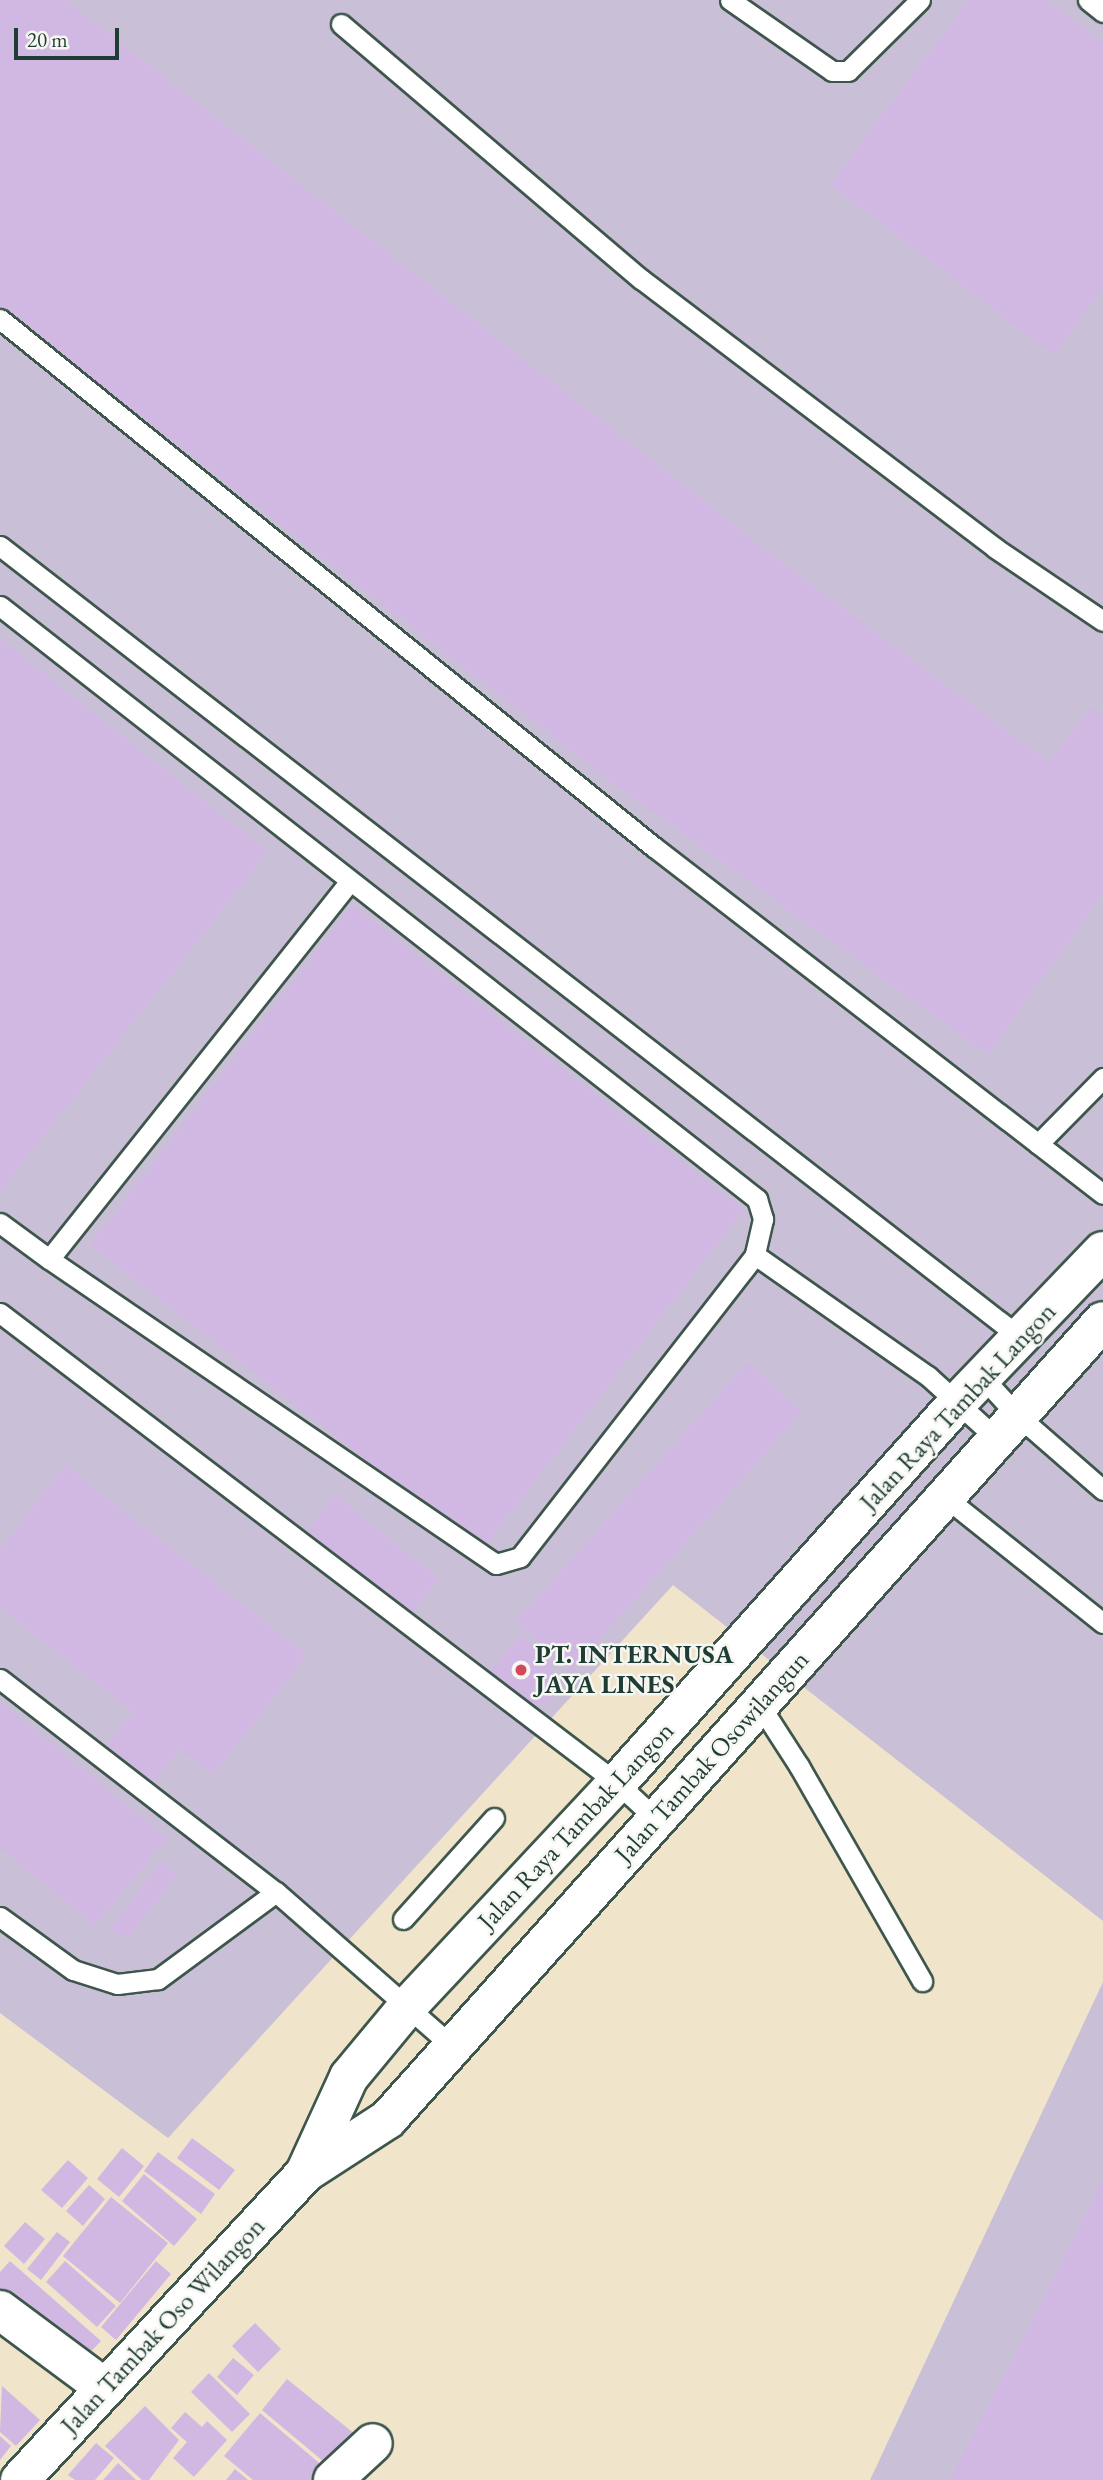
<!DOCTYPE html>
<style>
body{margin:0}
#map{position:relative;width:1103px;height:2480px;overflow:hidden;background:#f0e4cb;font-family:"EB Garamond",serif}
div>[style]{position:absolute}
.industrial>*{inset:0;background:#c9bfd7}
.building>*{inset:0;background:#d0b8e3}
.roads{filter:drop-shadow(2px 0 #3e564b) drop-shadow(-2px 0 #3e564b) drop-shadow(0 2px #3e564b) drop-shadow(0 -2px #3e564b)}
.lane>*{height:19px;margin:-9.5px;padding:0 9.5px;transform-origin:9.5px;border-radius:9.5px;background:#fff}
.street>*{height:38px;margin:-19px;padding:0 19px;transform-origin:19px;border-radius:19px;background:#fff}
.highway>*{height:38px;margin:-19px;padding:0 19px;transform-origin:19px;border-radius:19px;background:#fff}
.dots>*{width:19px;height:19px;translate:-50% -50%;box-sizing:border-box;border:4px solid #f6f6f2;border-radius:50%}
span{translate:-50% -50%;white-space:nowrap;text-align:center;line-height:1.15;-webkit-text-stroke:5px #f6f6f2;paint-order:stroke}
.street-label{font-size:26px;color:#1f3d34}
.poi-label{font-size:26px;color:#1f3d34;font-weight:700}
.left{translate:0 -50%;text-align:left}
.scale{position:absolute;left:14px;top:28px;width:105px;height:32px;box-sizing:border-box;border:4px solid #1f3d34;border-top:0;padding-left:9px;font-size:21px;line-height:24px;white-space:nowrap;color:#1f3d34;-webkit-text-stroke:5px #f6f6f2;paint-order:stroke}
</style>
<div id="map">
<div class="industrial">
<div style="clip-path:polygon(0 0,1103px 0,1103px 1921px,673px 1585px,168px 2138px,0 2013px)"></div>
<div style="clip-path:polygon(1103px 1982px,1103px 2480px,870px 2480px)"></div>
</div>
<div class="building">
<div style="clip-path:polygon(0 0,66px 0,775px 557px,1048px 762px,1092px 707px,1103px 716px,1103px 893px,988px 1055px,609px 780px,0 307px)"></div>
<div style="clip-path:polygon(969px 0,1047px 0,1103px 43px,1103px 288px,1053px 355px,830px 184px)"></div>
<div style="clip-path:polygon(0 638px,268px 852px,0 1191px)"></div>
<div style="clip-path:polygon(352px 905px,743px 1210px,482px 1550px,90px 1245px)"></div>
<div style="clip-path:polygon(748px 1362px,802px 1412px,571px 1671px,516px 1621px)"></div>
<div style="clip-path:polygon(65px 1465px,307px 1655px,213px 1775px,179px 1749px,152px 1785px,105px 1749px,133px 1712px,0 1608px,0 1549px)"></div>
<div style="clip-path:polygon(335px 1495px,438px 1578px,410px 1614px,307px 1531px)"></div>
<div style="clip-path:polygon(521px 1634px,552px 1662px,550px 1704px,513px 1705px,483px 1678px)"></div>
<div style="clip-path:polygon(0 1702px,167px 1838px,95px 1926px,0 1848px)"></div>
<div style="clip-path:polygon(161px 1862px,177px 1874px,127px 1940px,111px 1928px)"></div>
<div style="clip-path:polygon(192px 2138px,235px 2170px,219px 2190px,177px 2158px)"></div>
<div style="clip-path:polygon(122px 2148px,144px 2166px,119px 2197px,97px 2179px)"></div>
<div style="clip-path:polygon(158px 2152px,215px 2194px,201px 2214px,144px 2171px)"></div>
<div style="clip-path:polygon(68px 2160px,88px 2178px,62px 2208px,41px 2190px)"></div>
<div style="clip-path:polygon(144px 2174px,197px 2219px,174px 2246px,122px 2201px)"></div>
<div style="clip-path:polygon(1103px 2179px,1103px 2480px,950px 2480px,1036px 2313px)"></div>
<div style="clip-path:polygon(89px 2185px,105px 2199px,83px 2226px,66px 2211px)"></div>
<div style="clip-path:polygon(111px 2197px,168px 2243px,120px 2303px,63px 2256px)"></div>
<div style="clip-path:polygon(25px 2222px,45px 2239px,24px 2264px,4px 2246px)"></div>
<div style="clip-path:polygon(57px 2232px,70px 2242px,41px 2280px,27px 2269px)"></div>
<div style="clip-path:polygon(10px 2261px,101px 2341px,77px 2366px,0 2297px,0 2272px)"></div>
<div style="clip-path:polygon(65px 2261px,116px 2306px,97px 2327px,46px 2282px)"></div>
<div style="clip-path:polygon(156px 2261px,171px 2274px,116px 2340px,101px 2327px)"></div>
<div style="clip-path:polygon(255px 2323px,281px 2349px,258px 2372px,232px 2346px)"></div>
<div style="clip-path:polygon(233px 2358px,254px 2375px,237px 2395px,217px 2377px)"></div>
<div style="clip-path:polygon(209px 2373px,250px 2414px,232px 2432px,191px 2392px)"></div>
<div style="clip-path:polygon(287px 2379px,356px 2435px,330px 2467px,262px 2410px)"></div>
<div style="clip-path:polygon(2px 2386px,40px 2420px,16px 2446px,0 2432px)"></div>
<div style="clip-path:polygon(145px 2406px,179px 2440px,149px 2480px,142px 2480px,105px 2446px)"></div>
<div style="clip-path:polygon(185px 2412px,202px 2427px,207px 2421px,227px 2440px,194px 2477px,173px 2458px,187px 2442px,171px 2428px)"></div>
<div style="clip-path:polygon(260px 2413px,331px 2473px,325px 2480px,253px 2480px,224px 2456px)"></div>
<div style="clip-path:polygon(0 2436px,11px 2446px,0 2460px)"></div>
<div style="clip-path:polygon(96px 2443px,114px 2458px,95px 2480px,75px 2480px,68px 2475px)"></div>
<div style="clip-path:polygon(118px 2463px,136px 2480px,103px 2480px)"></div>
<div style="clip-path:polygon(235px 2469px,248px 2480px,226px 2480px)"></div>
</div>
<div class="roads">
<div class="lane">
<div style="left:730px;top:0;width:124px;rotate:34.8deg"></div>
<div style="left:832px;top:71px;width:16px"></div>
<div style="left:848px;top:71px;width:101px;rotate:-44.6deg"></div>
<div style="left:1088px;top:0;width:19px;rotate:39deg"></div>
<div style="left:341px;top:24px;width:394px;rotate:40.4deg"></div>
<div style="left:641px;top:279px;width:445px;rotate:37.2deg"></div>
<div style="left:995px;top:548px;width:130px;rotate:34.1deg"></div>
<div style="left:0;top:319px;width:841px;rotate:38.92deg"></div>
<div style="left:654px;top:847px;width:567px;rotate:37.7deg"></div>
<div style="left:0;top:546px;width:1292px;rotate:37.8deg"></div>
<div style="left:0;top:606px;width:962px;rotate:38.07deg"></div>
<div style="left:757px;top:1199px;width:21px;rotate:73deg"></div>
<div style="left:763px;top:1219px;width:37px;rotate:103deg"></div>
<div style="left:755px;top:1255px;width:211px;rotate:35deg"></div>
<div style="left:928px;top:1376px;width:92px;rotate:42.4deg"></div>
<div style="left:350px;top:881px;width:483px;rotate:128.5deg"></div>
<div style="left:49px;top:1259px;width:541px;rotate:34.31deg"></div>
<div style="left:496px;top:1564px;width:25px;rotate:-16deg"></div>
<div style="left:520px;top:1557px;width:383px;rotate:-52.1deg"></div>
<div style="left:1038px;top:1144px;width:93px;rotate:-45.4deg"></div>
<div style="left:0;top:1223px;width:61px;rotate:36.3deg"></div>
<div style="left:0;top:1313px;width:776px;rotate:37.3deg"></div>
<div style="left:617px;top:1783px;width:53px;rotate:42.7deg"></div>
<div style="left:983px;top:1378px;width:50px;rotate:47.4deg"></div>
<div style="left:1017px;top:1415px;width:114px;rotate:41.1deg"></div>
<div style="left:945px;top:1497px;width:202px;rotate:38.6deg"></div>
<div style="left:0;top:1679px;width:349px;rotate:37.7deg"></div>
<div style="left:276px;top:1892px;width:147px;rotate:143.6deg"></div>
<div style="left:158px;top:1979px;width:41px;rotate:173deg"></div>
<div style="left:117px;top:1984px;width:46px;rotate:-162.3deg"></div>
<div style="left:73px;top:1970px;width:90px;rotate:-144deg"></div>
<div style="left:759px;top:1704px;width:74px;rotate:57.2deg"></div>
<div style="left:799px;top:1766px;width:248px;rotate:60.2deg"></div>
<div style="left:276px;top:1892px;width:234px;rotate:41.2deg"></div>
<div style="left:403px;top:1919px;width:136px;rotate:-48deg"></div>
</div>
<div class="street">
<div style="left:0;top:2310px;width:131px;rotate:36.6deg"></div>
<div style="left:333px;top:2480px;width:54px;rotate:-42.8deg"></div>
</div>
<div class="highway">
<div style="left:305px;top:2173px;width:106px;rotate:-65.4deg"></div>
<div style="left:349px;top:2077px;width:92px;rotate:-50.3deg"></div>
<div style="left:408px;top:2006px;width:306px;rotate:-46.9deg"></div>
<div style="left:617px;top:1783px;width:511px;rotate:-48.17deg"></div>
<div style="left:958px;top:1402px;width:209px;rotate:-46.2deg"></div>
<div style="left:20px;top:2480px;width:419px;rotate:-47.1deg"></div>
<div style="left:305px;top:2173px;width:99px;rotate:-33deg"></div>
<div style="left:388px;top:2119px;width:1071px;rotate:-48.14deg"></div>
</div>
</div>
<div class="dots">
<div style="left:521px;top:1670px;background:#d1495b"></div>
</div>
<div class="street-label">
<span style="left:958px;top:1407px;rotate:-47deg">Jalan Raya Tambak Langon</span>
<span style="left:712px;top:1757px;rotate:-48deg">Jalan Tambak Osowilangun</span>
<span style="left:576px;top:1826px;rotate:-47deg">Jalan Raya Tambak Langon</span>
<span style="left:163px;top:2326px;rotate:-47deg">Jalan Tambak Oso Wilangon</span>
</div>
<div class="poi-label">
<span class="left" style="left:535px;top:1670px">PT. INTERNUSA<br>JAYA LINES</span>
</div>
<div class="scale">20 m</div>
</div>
